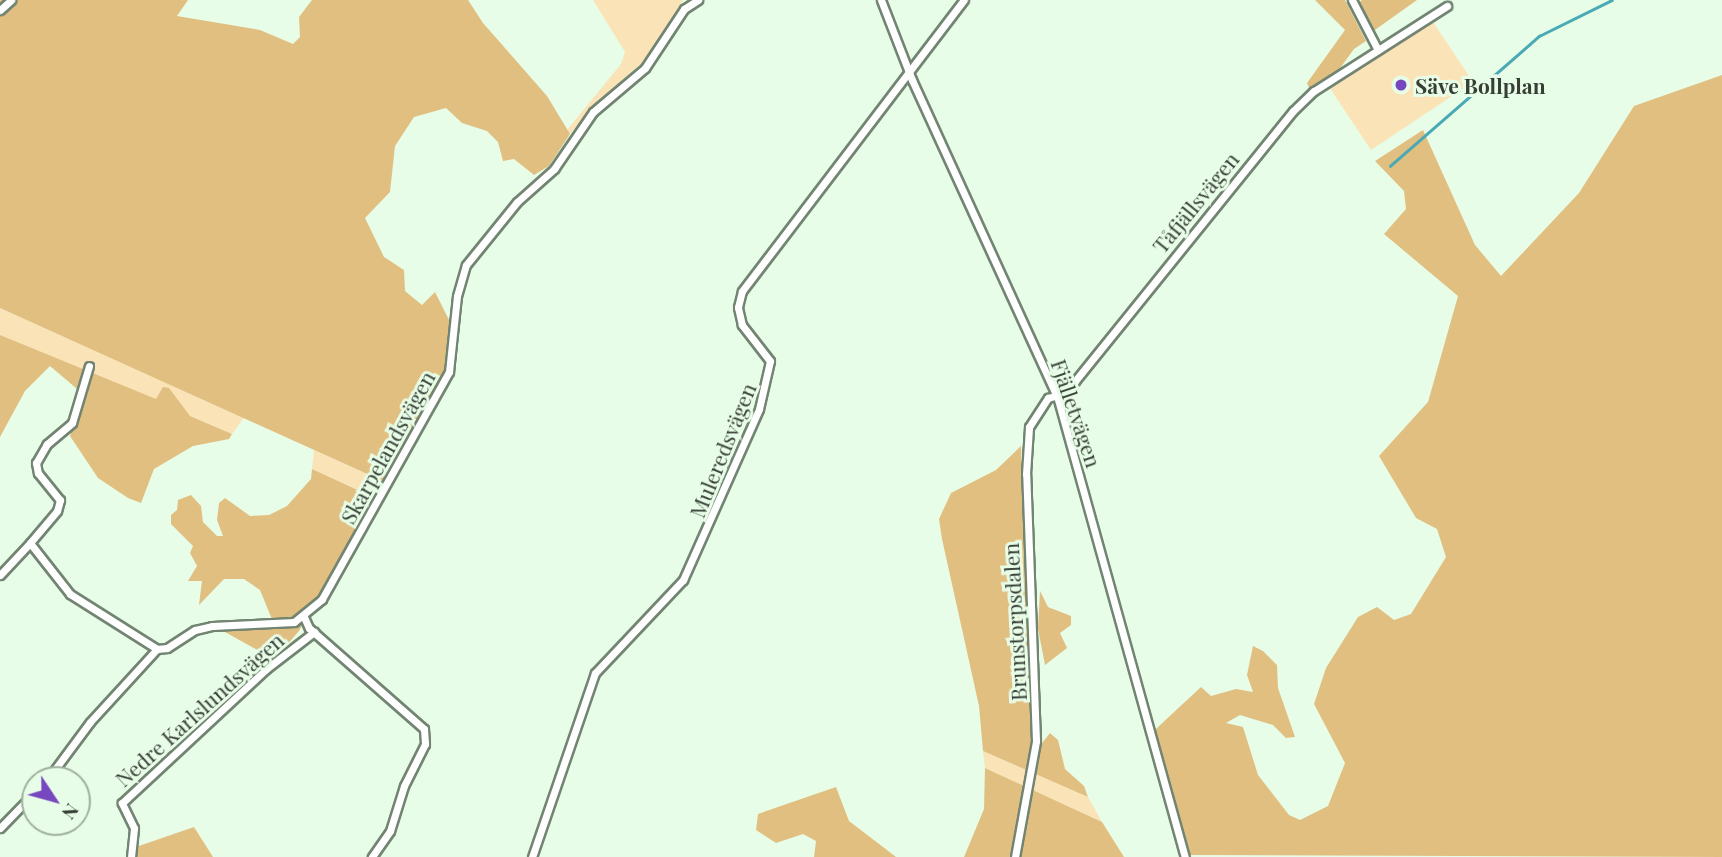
<!DOCTYPE html>
<meta charset="utf-8">
<style>
body{margin:0}
#map{position:relative;width:1722px;height:857px;overflow:hidden;background:#e8fde7;font-family:"Playfair Display",serif}
div>[style]{position:absolute}
.green>*{inset:0;background:#fbe3b8}
.forest>*{inset:0;background:#e1bf80}
.stream>*{height:2.5px;margin:-1.25px;padding:0 1.25px;transform-origin:1.25px;border-radius:1.25px;background:#49a9b4}
.roads{filter:drop-shadow(2px 0 #728472) drop-shadow(-2px 0 #728472) drop-shadow(0 2px #728472) drop-shadow(0 -2px #728472)}
.street>*{height:7px;margin:-3.5px;padding:0 3.5px;transform-origin:3.5px;border-radius:3.5px;background:#fff}
.dots>*{width:19px;height:19px;translate:-50% -50%;box-sizing:border-box;border:4px solid #e8fde7;border-radius:50%}
span{translate:-50% -50%;white-space:nowrap;text-align:center;line-height:1.15;-webkit-text-stroke:6px #e8fde7;paint-order:stroke}
.poi-label{font-size:21px;color:#363e36;font-weight:700}
.left{translate:0 -50%;text-align:left}
.street-label{font-size:21px;color:#363e36}
.north{position:absolute;left:21px;top:766px;width:70px;height:70px;box-sizing:border-box;background:#e8fde7;border:2px solid #a1b1a0;border-radius:50%;rotate:126deg;font-size:19px;font-weight:700;line-height:28px;text-align:center;color:#363e36}
.north::after{content:'';display:block;margin:auto;width:24px;height:32px;background:#7747bf;clip-path:polygon(50% 0,100% 100%,50% 72%,0 100%)}
</style>
<div id="map">
<div class="green">
<div style="clip-path:polygon(593px 0,683px 0,644px 61px,597px 102px,570px 134px,567px 130px,621px 64px,625px 52px)"></div>
<div style="clip-path:polygon(1431px 19px,1473px 82px,1371px 150px,1329px 87px)"></div>
<div style="clip-path:polygon(0 308px,244px 418px,232px 434px,0 335px)"></div>
<div style="clip-path:polygon(314px 450px,385px 482px,375px 498px,312px 469px)"></div>
<div style="clip-path:polygon(983px 751px,1088px 797px,1102px 822px,985px 768px)"></div>
</div>
<div class="forest">
<div style="clip-path:polygon(0 0,188px 0,177px 16px,260px 30px,293px 44px,300px 37px,299px 17px,312px 0,468px 0,483px 23px,547px 96px,570px 134px,549px 166px,534px 175px,514px 159px,503px 161px,498px 142px,487px 131px,462px 123px,446px 108px,414px 117px,395px 146px,390px 192px,365px 218px,384px 257px,404px 270px,405px 291px,422px 305px,435px 292px,450px 322px,451px 341px,444px 377px,385px 482px,0 308px)"></div>
<div style="clip-path:polygon(1315px 0,1345px 0,1366px 41px,1354px 49px,1338px 71px,1310px 90px,1307px 83px,1345px 30px)"></div>
<div style="clip-path:polygon(1362px 0,1417px 0,1372px 32px,1358px 3px)"></div>
<div style="clip-path:polygon(1722px 75px,1722px 857px,1190px 855px,1151px 735px,1158px 727px,1201px 687px,1211px 696px,1236px 689px,1253px 692px,1247px 675px,1253px 646px,1263px 651px,1277px 665px,1278px 688px,1295px 737px,1286px 738px,1273px 725px,1240px 715px,1226px 723px,1243px 727px,1258px 775px,1289px 815px,1300px 820px,1328px 806px,1345px 763px,1314px 704px,1326px 668px,1358px 617px,1377px 607px,1394px 620px,1411px 614px,1446px 557px,1437px 529px,1416px 518px,1379px 456px,1428px 402px,1458px 296px,1384px 234px,1406px 209px,1404px 191px,1375px 161px,1423px 130px,1475px 245px,1501px 276px,1579px 193px,1634px 106px)"></div>
<div style="clip-path:polygon(0 335px,156px 399px,163px 387px,169px 388px,190px 416px,232px 434px,229px 439px,193px 446px,154px 469px,141px 503px,128px 498px,98px 478px,70px 436px,83px 394px,50px 366px,25px 391px,0 437px)"></div>
<div style="clip-path:polygon(1021px 446px,1032px 743px,1042px 743px,1050px 733px,1058px 740px,1065px 769px,1084px 786px,1088px 797px,983px 751px,979px 706px,942px 539px,939px 519px,951px 493px,996px 470px)"></div>
<div style="clip-path:polygon(312px 469px,375px 498px,299px 631px,279px 654px,266px 660px,261px 652px,223px 631px,276px 629px,260px 590px,244px 579px,224px 579px,199px 605px,202px 581px,188px 581px,197px 566px,190px 553px,193px 546px,171px 524px,171px 515px,177px 510px,178px 500px,191px 495px,201px 506px,203px 522px,217px 536px,223px 536px,217px 520px,219px 503px,225px 498px,250px 516px,269px 515px,287px 506px,311px 479px)"></div>
<div style="clip-path:polygon(1040px 591px,1048px 607px,1071px 616px,1071px 625px,1060px 633px,1067px 648px,1045px 665px,1038px 629px)"></div>
<div style="clip-path:polygon(985px 768px,1102px 822px,1124px 857px,964px 857px,984px 809px)"></div>
<div style="clip-path:polygon(836px 787px,849px 821px,896px 857px,814px 857px,816px 841px,803px 834px,776px 843px,756px 830px,758px 814px)"></div>
<div style="clip-path:polygon(194px 827px,213px 857px,136px 857px,136px 847px)"></div>
</div>
<div class="stream">
<div style="left:1390px;top:166px;width:198px;rotate:-41.1deg"></div>
<div style="left:1539px;top:36px;width:81px;rotate:-26.3deg"></div>
</div>
<div class="roads">
<div class="street">
<div style="left:881px;top:0;width:86px;rotate:68.8deg"></div>
<div style="left:912px;top:80px;width:348px;rotate:65.4deg"></div>
<div style="left:1057px;top:396px;width:478px;rotate:74.5deg"></div>
<div style="left:1352px;top:0;width:56px;rotate:62.5deg"></div>
<div style="left:0;top:10px;width:15px;rotate:-42deg"></div>
<div style="left:89px;top:366px;width:59px;rotate:106.6deg"></div>
<div style="left:72px;top:423px;width:33px;rotate:140deg"></div>
<div style="left:47px;top:444px;width:22px;rotate:120deg"></div>
<div style="left:36px;top:463px;width:10px;rotate:79deg"></div>
<div style="left:38px;top:473px;width:35px;rotate:51deg"></div>
<div style="left:60px;top:500px;width:11px;rotate:105deg"></div>
<div style="left:57px;top:511px;width:42px;rotate:130.2deg"></div>
<div style="left:30px;top:543px;width:65px;rotate:51.9deg"></div>
<div style="left:70px;top:594px;width:103px;rotate:32.3deg"></div>
<div style="left:0;top:575px;width:44px;rotate:-46.8deg"></div>
<div style="left:304px;top:617px;width:12px;rotate:66deg"></div>
<div style="left:309px;top:628px;width:153px;rotate:41.3deg"></div>
<div style="left:424px;top:729px;width:15px;rotate:86deg"></div>
<div style="left:425px;top:744px;width:47px;rotate:116.6deg"></div>
<div style="left:404px;top:786px;width:47px;rotate:107.3deg"></div>
<div style="left:390px;top:831px;width:32px;rotate:125deg"></div>
<div style="left:47px;top:780px;width:72px;rotate:-53.4deg"></div>
<div style="left:90px;top:722px;width:99px;rotate:-47.5deg"></div>
<div style="left:157px;top:649px;width:10px;rotate:-6deg"></div>
<div style="left:167px;top:648px;width:33px;rotate:-33deg"></div>
<div style="left:195px;top:630px;width:17px;rotate:-13deg"></div>
<div style="left:212px;top:626px;width:82px;rotate:-2.8deg"></div>
<div style="left:294px;top:622px;width:36px;rotate:-39deg"></div>
<div style="left:322px;top:599px;width:260px;rotate:-60.8deg"></div>
<div style="left:449px;top:372px;width:76px;rotate:-84deg"></div>
<div style="left:457px;top:296px;width:32px;rotate:-74deg"></div>
<div style="left:466px;top:265px;width:81px;rotate:-51deg"></div>
<div style="left:517px;top:202px;width:50px;rotate:-41.7deg"></div>
<div style="left:554px;top:169px;width:69px;rotate:-55.6deg"></div>
<div style="left:593px;top:112px;width:68px;rotate:-40.2deg"></div>
<div style="left:645px;top:68px;width:71px;rotate:-56.5deg"></div>
<div style="left:684px;top:9px;width:17px;rotate:-33deg"></div>
<div style="left:0;top:828px;width:50px;rotate:-45.8deg"></div>
<div style="left:131px;top:857px;width:29px;rotate:-84deg"></div>
<div style="left:134px;top:828px;width:28px;rotate:-116deg"></div>
<div style="left:122px;top:803px;width:197px;rotate:-42.9deg"></div>
<div style="left:266px;top:669px;width:61px;rotate:-37.6deg"></div>
<div style="left:532px;top:857px;width:194px;rotate:-71.1deg"></div>
<div style="left:595px;top:673px;width:128px;rotate:-46.6deg"></div>
<div style="left:683px;top:580px;width:187px;rotate:-66deg"></div>
<div style="left:759px;top:409px;width:49px;rotate:-77.1deg"></div>
<div style="left:770px;top:361px;width:46px;rotate:-127.9deg"></div>
<div style="left:742px;top:325px;width:18px;rotate:-103deg"></div>
<div style="left:738px;top:307px;width:16px;rotate:-76deg"></div>
<div style="left:742px;top:291px;width:366px;rotate:-52.7deg"></div>
<div style="left:1015px;top:857px;width:118px;rotate:-79.7deg"></div>
<div style="left:1036px;top:741px;width:267px;rotate:-92.1deg"></div>
<div style="left:1026px;top:474px;width:47px;rotate:-86.3deg"></div>
<div style="left:1029px;top:427px;width:35px;rotate:-57deg"></div>
<div style="left:1048px;top:398px;width:17px;rotate:-17deg"></div>
<div style="left:1064px;top:393px;width:16px;rotate:-47deg"></div>
<div style="left:1075px;top:381px;width:347px;rotate:-51.1deg"></div>
<div style="left:1293px;top:111px;width:29px;rotate:-44deg"></div>
<div style="left:1314px;top:91px;width:158px;rotate:-32.6deg"></div>
</div>
</div>
<div class="dots">
<div style="left:1401px;top:85px;background:#7747bf"></div>
</div>
<div class="poi-label">
<span class="left" style="left:1415px;top:85px">Säve Bollplan</span>
</div>
<div class="street-label">
<span style="left:1195px;top:202px;rotate:-51deg">Tåfjällsvägen</span>
<span style="left:1077px;top:413px;rotate:71deg">Fjälletvägen</span>
<span style="left:387px;top:447px;rotate:-61deg">Skarpelandsvägen</span>
<span style="left:722px;top:450px;rotate:-68deg">Muleredsvägen</span>
<span style="left:1014px;top:622px;rotate:-93deg">Brunstorpsdalen</span>
<span style="left:199px;top:709px;rotate:-42deg">Nedre Karlslundsvägen</span>
</div>
<div class="north">N</div>
</div>
